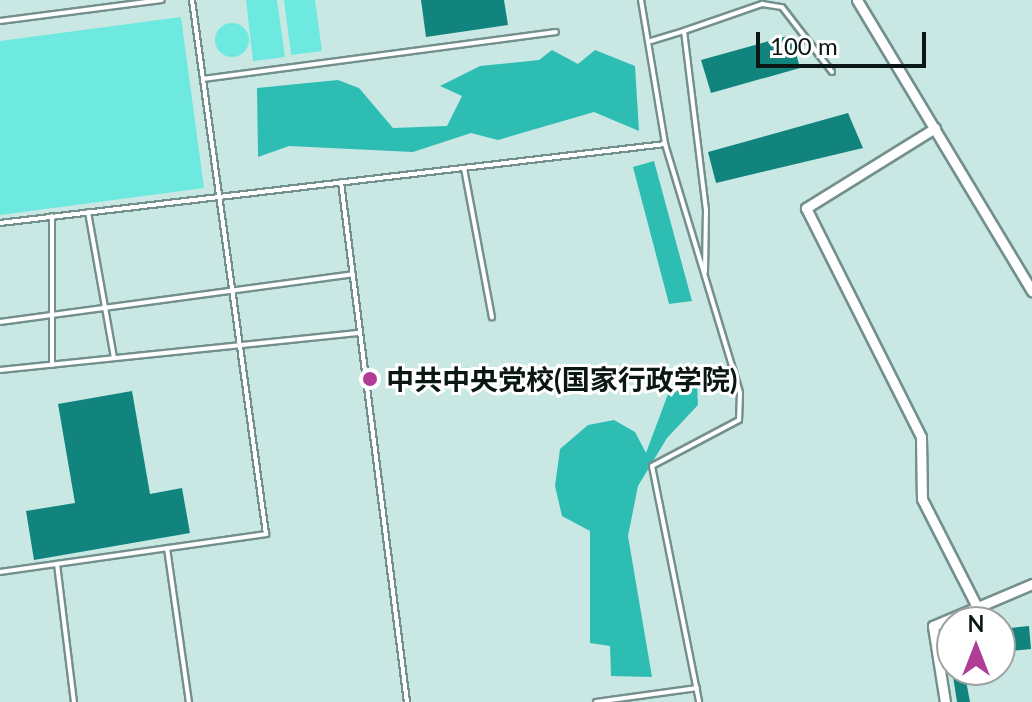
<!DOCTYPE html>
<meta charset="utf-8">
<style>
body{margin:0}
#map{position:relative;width:1032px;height:702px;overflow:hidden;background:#c9e8e4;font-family:Lato,"Noto Sans SC",sans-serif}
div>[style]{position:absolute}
.green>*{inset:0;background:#6ee9df}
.round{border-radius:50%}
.water>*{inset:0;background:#2ebdb3}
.building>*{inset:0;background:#11847d}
.roads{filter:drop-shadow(2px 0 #74908d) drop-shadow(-2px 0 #74908d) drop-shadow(0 2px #74908d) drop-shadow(0 -2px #74908d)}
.service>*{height:4px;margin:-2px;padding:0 2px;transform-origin:2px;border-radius:2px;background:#fff}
.minor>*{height:9px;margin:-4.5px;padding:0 4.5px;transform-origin:4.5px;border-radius:4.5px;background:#fff}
.dots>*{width:22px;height:22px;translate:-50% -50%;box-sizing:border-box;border:4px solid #fff;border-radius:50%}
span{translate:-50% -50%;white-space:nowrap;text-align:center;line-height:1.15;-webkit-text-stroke:6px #fff;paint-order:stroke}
.poi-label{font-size:28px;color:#0b1715;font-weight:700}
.left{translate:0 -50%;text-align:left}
.north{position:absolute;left:936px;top:606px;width:80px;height:80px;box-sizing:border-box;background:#fff;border:2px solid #9da2a1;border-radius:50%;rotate:0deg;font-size:22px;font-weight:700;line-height:32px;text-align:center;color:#0b1715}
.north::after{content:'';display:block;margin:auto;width:28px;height:36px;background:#b13d96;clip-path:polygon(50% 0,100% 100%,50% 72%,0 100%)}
.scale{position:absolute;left:756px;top:32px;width:170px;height:36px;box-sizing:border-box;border:4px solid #0b1715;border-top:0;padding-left:10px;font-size:24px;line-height:28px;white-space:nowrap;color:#0b1715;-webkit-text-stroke:6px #fff;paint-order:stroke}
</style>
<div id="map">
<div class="green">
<div style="clip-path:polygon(246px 0,277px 0,285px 57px,253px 61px)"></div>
<div style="clip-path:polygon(284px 0,315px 0,322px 51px,291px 55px)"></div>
<div style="clip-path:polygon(181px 17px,204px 188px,0 215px,0 41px)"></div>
<div class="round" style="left:215px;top:23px;width:34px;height:34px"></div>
</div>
<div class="water">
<div style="clip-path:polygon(552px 50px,578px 64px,595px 50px,635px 66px,639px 131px,594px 112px,498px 140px,471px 133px,413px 152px,289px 146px,258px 157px,257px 88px,338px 80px,359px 88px,393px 128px,447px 126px,462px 96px,440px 86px,480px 66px,539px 60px)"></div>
<div style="clip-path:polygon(654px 161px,692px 301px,669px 304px,633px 167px)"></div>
<div style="clip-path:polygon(687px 371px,697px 382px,698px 405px,667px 438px,638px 486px,628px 536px,652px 677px,611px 676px,610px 646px,590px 643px,590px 531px,562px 516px,555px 486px,560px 449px,588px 425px,614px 420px,635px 432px,646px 453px,674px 378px)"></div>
</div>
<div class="building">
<div style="clip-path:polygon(421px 0,504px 0,508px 25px,426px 37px)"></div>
<div style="clip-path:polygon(791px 35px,800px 68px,711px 93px,701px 60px)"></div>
<div style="clip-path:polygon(848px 113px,863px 148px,716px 183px,708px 152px)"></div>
<div style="clip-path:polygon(132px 391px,150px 494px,182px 488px,190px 533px,34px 560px,26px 511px,75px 503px,58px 404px)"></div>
<div style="clip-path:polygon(1029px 626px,1031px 649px,1000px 652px,1000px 629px)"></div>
<div style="clip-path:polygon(952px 670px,964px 670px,970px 702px,957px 702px)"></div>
</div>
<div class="roads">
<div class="service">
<div style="left:641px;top:0;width:146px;rotate:80.5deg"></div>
<div style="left:665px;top:144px;width:260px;rotate:73.2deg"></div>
<div style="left:740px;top:393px;width:27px;rotate:92deg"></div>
<div style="left:739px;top:420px;width:98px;rotate:152.1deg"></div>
<div style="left:652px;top:466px;width:241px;rotate:78.7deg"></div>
<div style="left:0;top:21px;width:163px;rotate:-7.4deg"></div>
<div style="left:684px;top:31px;width:83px;rotate:-19.1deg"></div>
<div style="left:762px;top:4px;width:20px;rotate:9deg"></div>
<div style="left:782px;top:7px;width:82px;rotate:52.4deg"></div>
<div style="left:651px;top:41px;width:34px;rotate:-17deg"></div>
<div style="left:684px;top:31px;width:179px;rotate:83deg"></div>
<div style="left:706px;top:209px;width:63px;rotate:90.9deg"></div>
<div style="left:203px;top:79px;width:356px;rotate:-7.6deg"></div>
<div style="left:464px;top:168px;width:152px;rotate:79.4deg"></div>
<div style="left:341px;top:182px;width:524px;rotate:82.77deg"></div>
<div style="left:88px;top:212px;width:148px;rotate:79.9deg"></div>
<div style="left:52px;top:216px;width:149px;rotate:90deg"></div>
<div style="left:0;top:223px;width:670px;rotate:-6.77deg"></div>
<div style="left:0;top:322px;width:356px;rotate:-7.7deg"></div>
<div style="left:0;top:370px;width:362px;rotate:-5.9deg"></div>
<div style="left:167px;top:548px;width:156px;rotate:81.9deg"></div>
<div style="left:57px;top:564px;width:139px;rotate:83deg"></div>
<div style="left:0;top:572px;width:269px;rotate:-8.1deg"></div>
<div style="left:266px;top:534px;width:539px;rotate:-97.89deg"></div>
<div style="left:596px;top:702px;width:102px;rotate:-7.9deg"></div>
</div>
<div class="minor">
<div style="left:857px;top:0;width:340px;rotate:59deg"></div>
<div style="left:935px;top:128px;width:152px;rotate:148.2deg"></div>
<div style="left:806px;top:208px;width:256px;rotate:63.3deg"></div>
<div style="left:921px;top:437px;width:62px;rotate:89.1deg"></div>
<div style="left:922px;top:499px;width:121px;rotate:63deg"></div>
<div style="left:945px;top:702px;width:77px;rotate:-99deg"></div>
<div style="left:933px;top:626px;width:108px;rotate:-23deg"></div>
</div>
</div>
<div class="dots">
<div style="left:370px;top:379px;background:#b13d96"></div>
</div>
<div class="poi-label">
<span class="left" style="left:386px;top:379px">中共中央党校(国家行政学院)</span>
</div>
<div class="north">N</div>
<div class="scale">100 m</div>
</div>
